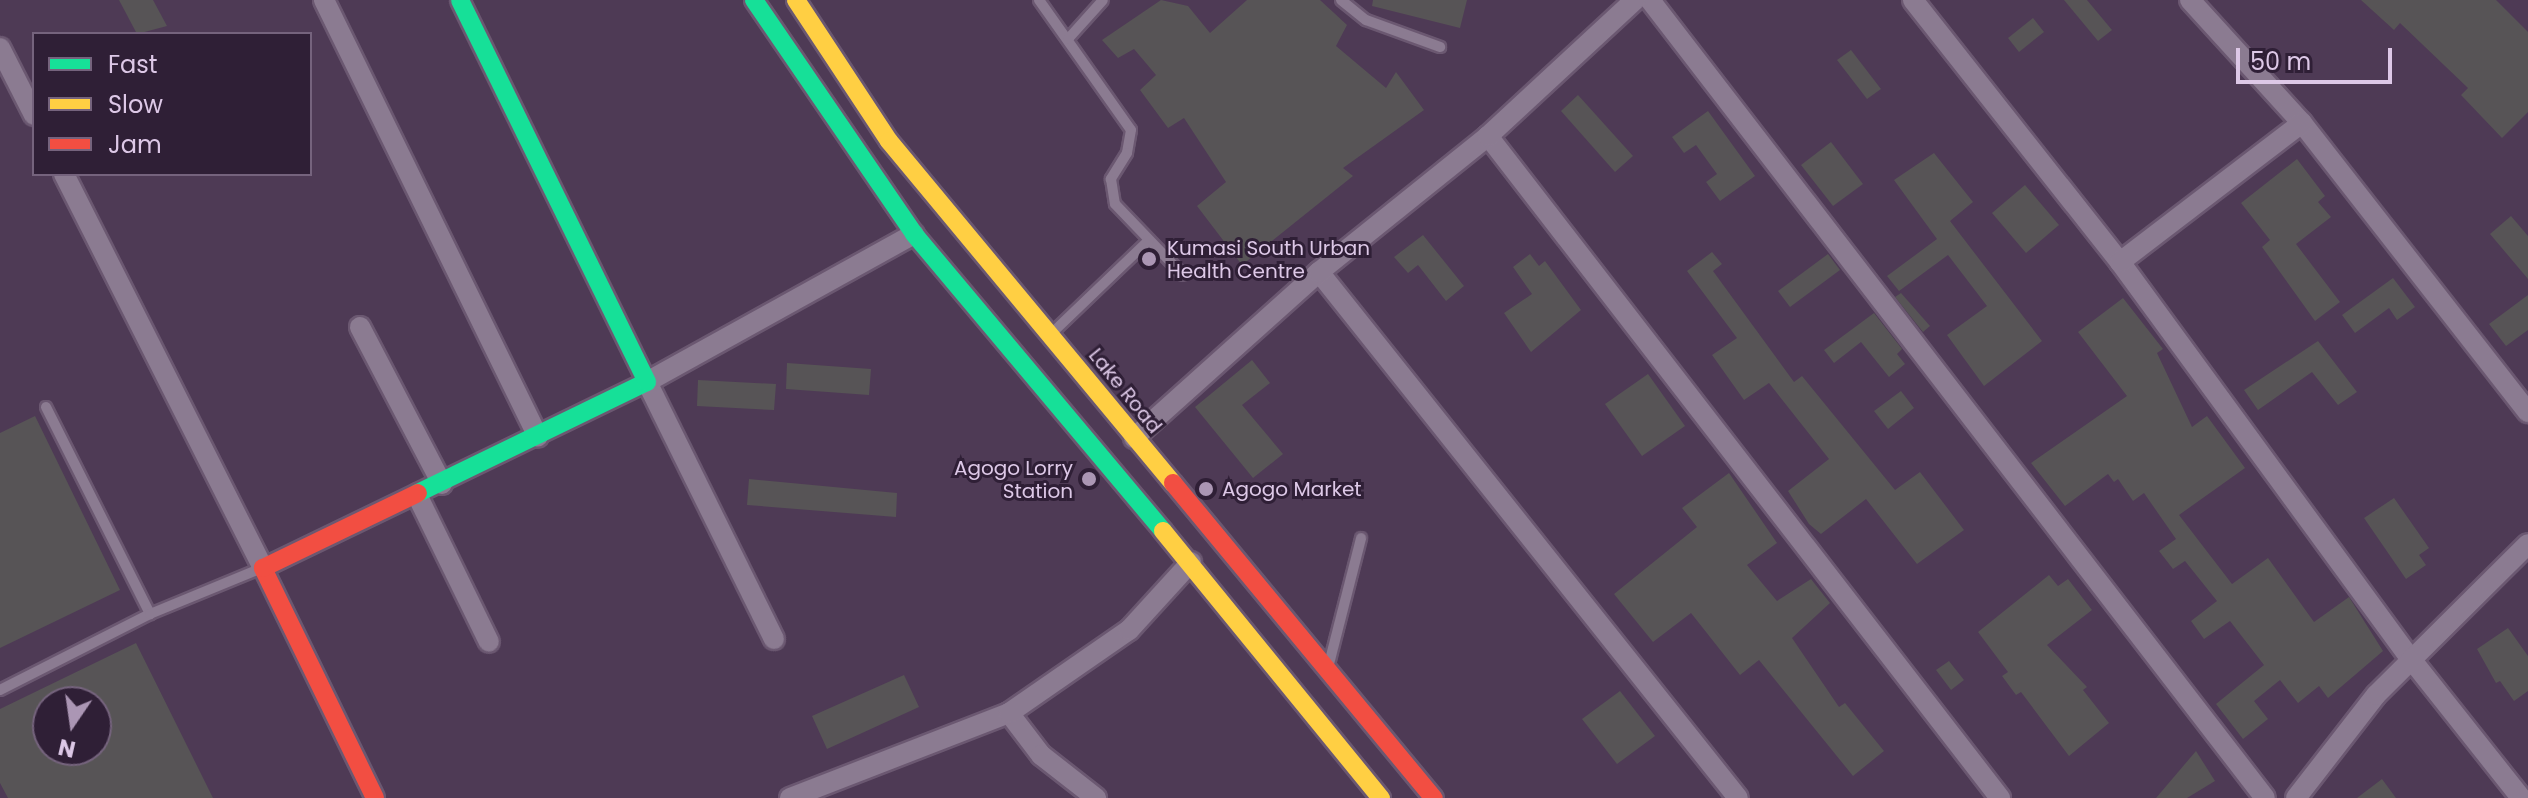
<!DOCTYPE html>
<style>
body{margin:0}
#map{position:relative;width:2528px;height:798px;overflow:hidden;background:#4e3a55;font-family:Poppins,sans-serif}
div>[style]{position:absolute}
.building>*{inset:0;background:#575456}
.roads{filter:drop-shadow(2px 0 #6b5871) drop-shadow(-2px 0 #6b5871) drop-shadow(0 2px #6b5871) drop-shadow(0 -2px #6b5871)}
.lane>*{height:10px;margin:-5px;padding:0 5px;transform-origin:5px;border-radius:5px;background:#8b7b91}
.street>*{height:20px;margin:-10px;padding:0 10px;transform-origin:10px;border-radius:10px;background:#8b7b91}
.fast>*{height:18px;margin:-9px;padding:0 9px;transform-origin:9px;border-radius:9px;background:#16e098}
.slow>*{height:18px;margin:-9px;padding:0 9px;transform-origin:9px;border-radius:9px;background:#ffcf43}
.jam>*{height:18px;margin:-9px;padding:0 9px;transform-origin:9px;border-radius:9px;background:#f24e42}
.dots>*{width:22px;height:22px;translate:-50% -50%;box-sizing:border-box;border:4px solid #2f1f36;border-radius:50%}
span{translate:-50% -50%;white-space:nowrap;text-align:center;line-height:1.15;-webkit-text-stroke:6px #2f1f36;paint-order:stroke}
.poi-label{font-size:20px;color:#ddc8e7}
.left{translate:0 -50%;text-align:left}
.right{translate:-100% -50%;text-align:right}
.street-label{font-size:20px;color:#ddc8e7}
.legend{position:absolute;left:32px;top:32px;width:280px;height:144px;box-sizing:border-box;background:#2f1f36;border:2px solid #75637d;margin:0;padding:10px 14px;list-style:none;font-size:24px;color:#ddc8e7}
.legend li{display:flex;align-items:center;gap:16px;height:40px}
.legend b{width:40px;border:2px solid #75637d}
.north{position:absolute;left:32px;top:686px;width:80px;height:80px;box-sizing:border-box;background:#2f1f36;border:2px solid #75637d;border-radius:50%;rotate:193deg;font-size:22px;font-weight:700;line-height:32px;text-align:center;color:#ddc8e7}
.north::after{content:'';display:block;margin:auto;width:28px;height:36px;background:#ab96b4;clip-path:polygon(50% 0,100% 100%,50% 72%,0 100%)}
.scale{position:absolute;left:2236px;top:48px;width:156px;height:36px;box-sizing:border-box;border:4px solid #ddc8e7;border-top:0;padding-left:10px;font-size:24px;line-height:28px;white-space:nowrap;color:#ddc8e7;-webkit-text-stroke:6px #2f1f36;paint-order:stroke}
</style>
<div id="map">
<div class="building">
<div style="clip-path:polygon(119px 0,153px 0,167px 26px,137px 34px)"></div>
<div style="clip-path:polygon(1161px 0,1188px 6px,1210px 33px,1247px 0,1320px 0,1347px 25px,1336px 46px,1386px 88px,1396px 72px,1424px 110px,1343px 168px,1353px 176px,1242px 265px,1197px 206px,1226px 182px,1184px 118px,1168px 128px,1140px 90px,1156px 75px,1134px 49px,1118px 58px,1102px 40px)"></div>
<div style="clip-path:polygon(1373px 0,1467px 0,1460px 28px,1372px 6px)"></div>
<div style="clip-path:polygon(2064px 0,2087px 0,2112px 30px,2098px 41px)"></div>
<div style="clip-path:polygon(2361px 0,2496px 0,2528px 32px,2528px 112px,2502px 138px,2461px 95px,2468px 88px,2400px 23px,2394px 30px)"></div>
<div style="clip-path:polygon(2033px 18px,2044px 32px,2019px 52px,2008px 38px)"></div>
<div style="clip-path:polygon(1851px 50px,1881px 89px,1867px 99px,1837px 60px)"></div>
<div style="clip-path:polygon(1578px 95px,1633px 156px,1615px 172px,1561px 111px)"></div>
<div style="clip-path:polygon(1708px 111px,1755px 176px,1720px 201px,1706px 182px,1717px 174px,1696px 145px,1684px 153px,1672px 137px)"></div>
<div style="clip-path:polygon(1831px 142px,1863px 184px,1833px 206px,1801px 165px)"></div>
<div style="clip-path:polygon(1934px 153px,1973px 202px,1950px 221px,2042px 341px,1984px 386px,1947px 335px,1987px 306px,1948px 255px,1899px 291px,1887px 276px,1937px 239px,1894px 180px)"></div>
<div style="clip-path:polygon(2297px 159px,2325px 196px,2318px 202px,2331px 217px,2296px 244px,2340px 302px,2315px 321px,2262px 247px,2270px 240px,2241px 203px)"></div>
<div style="clip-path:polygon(2025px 185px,2059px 225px,2026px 253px,1992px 213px)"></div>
<div style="clip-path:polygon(2511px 216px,2528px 236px,2528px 279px,2490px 234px)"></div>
<div style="clip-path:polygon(1423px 235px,1464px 286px,1446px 301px,1418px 265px,1408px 273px,1394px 257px)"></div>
<div style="clip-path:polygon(1712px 252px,1722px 264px,1713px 271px,1794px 382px,1802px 376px,1895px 490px,1920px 472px,1964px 530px,1917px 564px,1866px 499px,1821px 534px,1809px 524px,1788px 491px,1829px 459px,1769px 383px,1744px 400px,1712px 355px,1737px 338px,1687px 271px)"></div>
<div style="clip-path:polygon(1530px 254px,1539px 266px,1545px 261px,1581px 310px,1531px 352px,1504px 313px,1532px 294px,1513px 267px)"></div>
<div style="clip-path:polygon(1828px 254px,1840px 270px,1790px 307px,1778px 291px)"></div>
<div style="clip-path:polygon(2393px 278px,2415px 307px,2397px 320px,2389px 308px,2355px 333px,2342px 315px)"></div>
<div style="clip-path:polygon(1901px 293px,1930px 326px,1923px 332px,1895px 297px)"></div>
<div style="clip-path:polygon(2528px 295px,2528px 330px,2506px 346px,2489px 324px)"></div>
<div style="clip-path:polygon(2123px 298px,2163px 349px,2157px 353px,2192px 427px,2207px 416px,2245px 468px,2179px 515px,2232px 584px,2268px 558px,2314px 622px,2349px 597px,2383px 651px,2328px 698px,2319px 686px,2298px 703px,2280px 680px,2254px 701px,2268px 719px,2243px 739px,2216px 704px,2264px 665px,2230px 621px,2204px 639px,2191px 621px,2217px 601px,2185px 561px,2173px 569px,2159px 551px,2176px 539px,2144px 493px,2133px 501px,2118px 479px,2114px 482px,2108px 474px,2065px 506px,2031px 463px,2127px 396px,2078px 332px)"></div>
<div style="clip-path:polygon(1874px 313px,1902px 349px,1897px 354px,1905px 364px,1889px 377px,1861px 342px,1834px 363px,1824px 350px)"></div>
<div style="clip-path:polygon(2318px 341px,2357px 392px,2338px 405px,2312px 372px,2258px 410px,2244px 390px)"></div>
<div style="clip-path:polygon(1252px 360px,1270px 383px,1242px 405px,1283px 454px,1253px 478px,1195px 407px)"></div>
<div style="clip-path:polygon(787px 363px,871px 369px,869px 395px,786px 389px)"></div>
<div style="clip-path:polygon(1648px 374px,1685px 426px,1642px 456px,1605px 404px)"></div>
<div style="clip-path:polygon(698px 380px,776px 384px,774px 410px,697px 406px)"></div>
<div style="clip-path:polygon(1901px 391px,1914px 408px,1888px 429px,1874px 411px)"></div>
<div style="clip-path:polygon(35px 416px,120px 590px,0 648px,0 433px)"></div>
<div style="clip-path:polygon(1729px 473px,1777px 543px,1747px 565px,1777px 601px,1811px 579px,1830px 603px,1792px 638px,1839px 707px,1845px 703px,1884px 751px,1853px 776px,1759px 660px,1740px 675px,1691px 613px,1653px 642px,1614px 594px,1697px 527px,1682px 508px)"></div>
<div style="clip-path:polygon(749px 479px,897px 493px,896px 517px,747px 505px)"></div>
<div style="clip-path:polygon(2394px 498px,2429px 548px,2419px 555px,2426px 565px,2406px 579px,2364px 518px)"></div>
<div style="clip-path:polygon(2049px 575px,2058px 586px,2068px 579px,2092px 610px,2047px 645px,2087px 687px,2083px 690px,2109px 723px,2069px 756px,2021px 692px,2016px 695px,2002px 676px,2008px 672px,1978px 632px)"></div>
<div style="clip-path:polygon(2508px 628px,2528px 656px,2528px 691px,2514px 701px,2500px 681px,2496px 683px,2477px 649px)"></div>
<div style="clip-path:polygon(evenodd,136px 643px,213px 798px,8px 798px,0 783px,0 709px,136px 643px,48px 702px,96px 702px,96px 750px,48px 750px,48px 702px)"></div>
<div style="clip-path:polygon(1949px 661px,1964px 680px,1951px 690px,1936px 670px)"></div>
<div style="clip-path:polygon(904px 675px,919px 707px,827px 749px,812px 716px)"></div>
<div style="clip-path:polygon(1620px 691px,1655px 736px,1617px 764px,1582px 719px)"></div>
<div style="clip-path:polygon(2196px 751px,2215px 781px,2187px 798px,2156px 798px)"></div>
<div style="clip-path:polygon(2382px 779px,2396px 798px,2357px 798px)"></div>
</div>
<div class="roads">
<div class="lane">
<div style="left:1039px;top:0;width:159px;rotate:54.7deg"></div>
<div style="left:1131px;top:130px;width:23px;rotate:100deg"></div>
<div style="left:1127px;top:153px;width:31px;rotate:122deg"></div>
<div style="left:1111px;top:179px;width:25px;rotate:81deg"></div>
<div style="left:1115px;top:204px;width:98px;rotate:46.2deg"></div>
<div style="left:1341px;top:0;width:32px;rotate:39deg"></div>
<div style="left:1366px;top:20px;width:79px;rotate:20deg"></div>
<div style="left:1068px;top:39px;width:52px;rotate:-48.1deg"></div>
<div style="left:1052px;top:333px;width:134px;rotate:-43.8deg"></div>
<div style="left:46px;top:407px;width:232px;rotate:63.3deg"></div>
<div style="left:1329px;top:664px;width:130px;rotate:-75.7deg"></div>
<div style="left:0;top:690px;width:168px;rotate:-26.9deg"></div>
<div style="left:150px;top:614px;width:118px;rotate:-22.4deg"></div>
</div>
<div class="street">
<div style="left:324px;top:0;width:486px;rotate:63.9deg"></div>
<div style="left:1650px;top:0;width:1007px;rotate:52.38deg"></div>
<div style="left:1913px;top:0;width:334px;rotate:51.7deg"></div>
<div style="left:2120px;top:262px;width:492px;rotate:53.8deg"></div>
<div style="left:2411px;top:659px;width:177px;rotate:51.6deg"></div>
<div style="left:2190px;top:0;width:166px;rotate:47.7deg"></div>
<div style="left:2302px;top:123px;width:367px;rotate:52deg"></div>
<div style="left:0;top:48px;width:75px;rotate:63.1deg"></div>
<div style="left:1488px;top:136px;width:837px;rotate:52.28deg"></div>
<div style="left:64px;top:174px;width:441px;rotate:63.2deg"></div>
<div style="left:2120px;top:262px;width:229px;rotate:-37.4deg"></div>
<div style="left:1319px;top:272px;width:672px;rotate:51.46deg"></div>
<div style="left:360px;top:327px;width:177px;rotate:62.4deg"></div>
<div style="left:1134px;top:438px;width:249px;rotate:-41.9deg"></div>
<div style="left:1319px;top:272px;width:217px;rotate:-38.8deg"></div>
<div style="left:1488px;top:136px;width:200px;rotate:-42.8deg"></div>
<div style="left:418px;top:497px;width:161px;rotate:63.9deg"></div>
<div style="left:774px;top:639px;width:287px;rotate:-116.3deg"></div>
<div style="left:647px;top:382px;width:305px;rotate:-29deg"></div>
<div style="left:1009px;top:713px;width:53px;rotate:52.7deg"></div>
<div style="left:1041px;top:755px;width:70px;rotate:38deg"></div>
<div style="left:790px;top:798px;width:235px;rotate:-21.2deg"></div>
<div style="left:1009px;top:713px;width:146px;rotate:-34.7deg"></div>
<div style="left:1129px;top:630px;width:92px;rotate:-47.6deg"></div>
<div style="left:2296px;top:798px;width:130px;rotate:-52.2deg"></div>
<div style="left:2376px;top:695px;width:214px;rotate:-44.8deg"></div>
</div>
<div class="fast">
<div style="left:754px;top:0;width:283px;rotate:55.6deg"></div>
<div style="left:914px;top:234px;width:388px;rotate:50deg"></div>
<div style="left:418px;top:493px;width:254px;rotate:-25.9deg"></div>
<div style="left:647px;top:382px;width:425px;rotate:-116.1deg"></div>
</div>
<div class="slow">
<div style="left:796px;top:0;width:169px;rotate:56.6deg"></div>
<div style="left:889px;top:141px;width:445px;rotate:50.3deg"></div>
<div style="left:1163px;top:531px;width:345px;rotate:50.8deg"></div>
</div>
<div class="jam">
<div style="left:1173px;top:483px;width:409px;rotate:50.4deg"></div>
<div style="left:375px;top:798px;width:256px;rotate:-116deg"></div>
<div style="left:263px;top:568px;width:172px;rotate:-25.8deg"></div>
</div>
</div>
<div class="dots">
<div style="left:1149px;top:259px;background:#ab96b4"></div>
<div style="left:1089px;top:479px;background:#ab96b4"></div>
<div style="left:1206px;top:489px;background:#ab96b4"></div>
</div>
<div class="poi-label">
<span class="left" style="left:1167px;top:260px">Kumasi South Urban<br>Health Centre</span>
<span class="right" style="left:1073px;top:480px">Agogo Lorry<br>Station</span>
<span class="left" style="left:1222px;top:489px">Agogo Market</span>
</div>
<div class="street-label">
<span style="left:1125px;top:391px;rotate:51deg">Lake Road</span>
</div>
<ul class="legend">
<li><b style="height:10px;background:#16e098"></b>Fast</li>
<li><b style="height:10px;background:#ffcf43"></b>Slow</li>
<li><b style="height:10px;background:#f24e42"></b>Jam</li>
</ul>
<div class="north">N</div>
<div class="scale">50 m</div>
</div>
